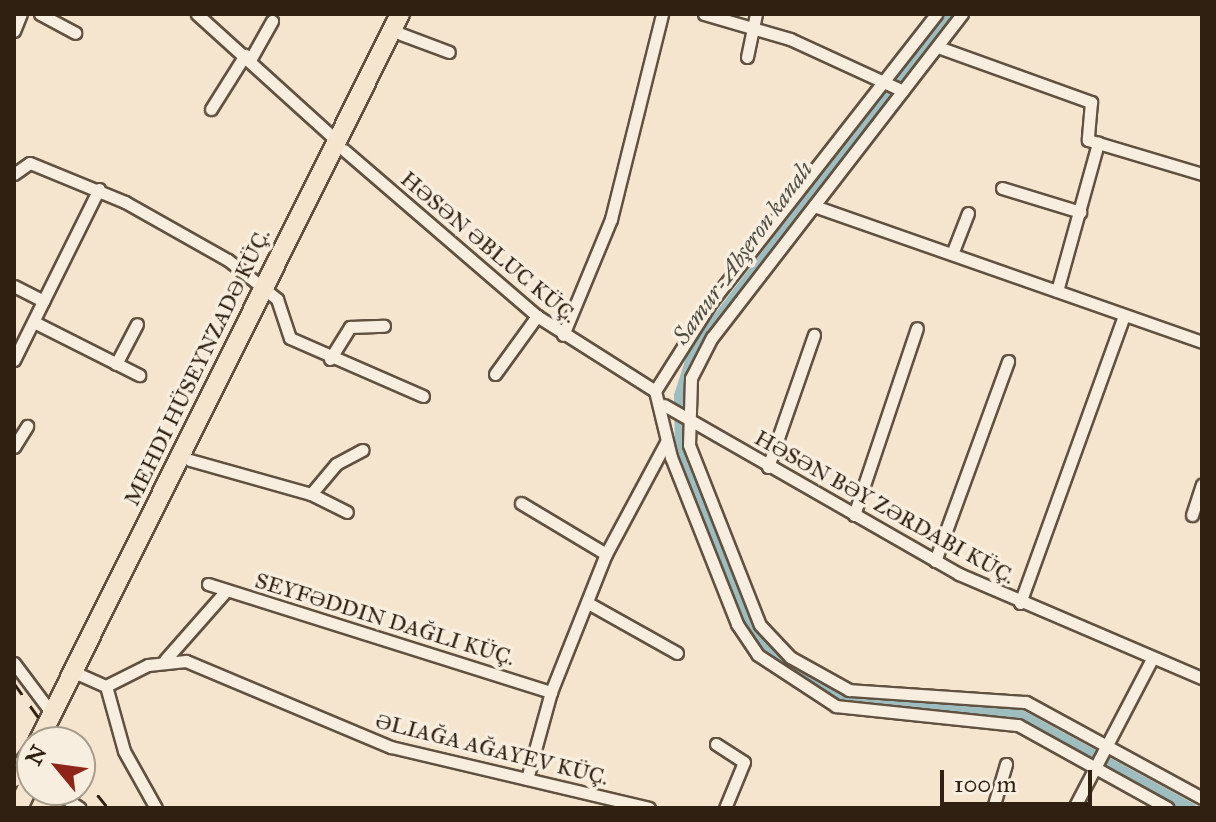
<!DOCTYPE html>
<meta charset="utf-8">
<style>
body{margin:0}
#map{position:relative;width:1216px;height:822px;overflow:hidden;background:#f5e5ce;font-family:"IM FELL Great Primer",serif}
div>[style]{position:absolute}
.canal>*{height:11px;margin:-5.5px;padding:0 5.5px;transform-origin:5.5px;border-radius:5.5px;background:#9ebdbf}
.roads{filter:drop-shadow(2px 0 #605140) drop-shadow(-2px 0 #605140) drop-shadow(0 2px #605140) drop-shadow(0 -2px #605140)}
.minor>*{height:11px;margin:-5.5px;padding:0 5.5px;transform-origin:5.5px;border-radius:5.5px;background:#f8eedf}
.primary>*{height:18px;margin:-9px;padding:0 9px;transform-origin:9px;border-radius:9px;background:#f5e5ce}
.rail>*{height:3px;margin-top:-1.5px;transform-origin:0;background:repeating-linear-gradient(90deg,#2f2011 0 14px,transparent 0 28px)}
span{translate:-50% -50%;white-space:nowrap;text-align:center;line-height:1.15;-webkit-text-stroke:7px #f8eedf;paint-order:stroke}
.street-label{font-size:22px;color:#2f2011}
.water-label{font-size:24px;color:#504f45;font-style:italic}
.frame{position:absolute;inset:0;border:16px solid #2f2011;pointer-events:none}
.north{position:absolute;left:16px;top:726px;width:80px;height:80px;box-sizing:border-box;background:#f8eedf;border:2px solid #a89c8d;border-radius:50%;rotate:299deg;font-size:22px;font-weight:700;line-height:32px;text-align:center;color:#2f2011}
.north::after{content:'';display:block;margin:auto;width:28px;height:36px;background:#8f2418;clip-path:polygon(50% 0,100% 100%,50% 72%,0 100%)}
.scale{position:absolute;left:940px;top:770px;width:152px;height:36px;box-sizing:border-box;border:4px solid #2f2011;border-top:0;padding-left:10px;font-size:24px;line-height:28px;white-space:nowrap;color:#2f2011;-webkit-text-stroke:6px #f8eedf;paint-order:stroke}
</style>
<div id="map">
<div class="canal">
<div style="left:950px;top:14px;width:422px;rotate:127.4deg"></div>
<div style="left:694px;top:349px;width:48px;rotate:108.1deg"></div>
<div style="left:679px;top:395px;width:57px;rotate:89deg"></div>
<div style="left:680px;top:452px;width:178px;rotate:68.6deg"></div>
<div style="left:745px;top:618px;width:60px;rotate:49.7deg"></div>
<div style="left:784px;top:664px;width:65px;rotate:31.7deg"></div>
<div style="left:839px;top:698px;width:181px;rotate:5.1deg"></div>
<div style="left:1019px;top:714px;width:196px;rotate:28.7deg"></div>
</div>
<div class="roads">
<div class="minor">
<div style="left:40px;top:14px;width:40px;rotate:28deg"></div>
<div style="left:197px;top:14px;width:189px;rotate:42.2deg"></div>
<div style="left:704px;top:14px;width:90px;rotate:16.2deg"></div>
<div style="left:790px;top:39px;width:124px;rotate:24.7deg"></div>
<div style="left:962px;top:14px;width:408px;rotate:127.7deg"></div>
<div style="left:712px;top:337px;width:46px;rotate:117.1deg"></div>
<div style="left:691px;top:378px;width:67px;rotate:91.7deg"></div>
<div style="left:689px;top:445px;width:193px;rotate:68.5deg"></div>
<div style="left:760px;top:625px;width:44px;rotate:46.8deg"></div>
<div style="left:790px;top:657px;width:68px;rotate:29.2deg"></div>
<div style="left:849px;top:690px;width:177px;rotate:3.9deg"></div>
<div style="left:1026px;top:702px;width:200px;rotate:28.6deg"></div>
<div style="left:14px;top:31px;width:18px;rotate:-68deg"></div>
<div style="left:401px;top:34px;width:51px;rotate:20.6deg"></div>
<div style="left:938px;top:47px;width:163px;rotate:19.8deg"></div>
<div style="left:1091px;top:102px;width:38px;rotate:95deg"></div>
<div style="left:1088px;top:140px;width:119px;rotate:16.6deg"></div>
<div style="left:747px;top:57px;width:44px;rotate:-78.2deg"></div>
<div style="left:250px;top:60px;width:45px;rotate:-60.6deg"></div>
<div style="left:211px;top:109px;width:64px;rotate:-57.8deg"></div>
<div style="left:344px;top:150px;width:255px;rotate:40.7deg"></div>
<div style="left:537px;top:316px;width:140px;rotate:32.4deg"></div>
<div style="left:14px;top:174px;width:19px;rotate:-35deg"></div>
<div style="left:30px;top:163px;width:103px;rotate:22.3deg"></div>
<div style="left:125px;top:202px;width:118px;rotate:29.4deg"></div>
<div style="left:228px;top:260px;width:63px;rotate:38.5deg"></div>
<div style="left:277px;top:299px;width:41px;rotate:71.6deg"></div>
<div style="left:290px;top:338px;width:145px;rotate:23.6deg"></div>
<div style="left:1002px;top:188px;width:82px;rotate:17.1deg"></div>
<div style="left:814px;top:206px;width:411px;rotate:19.3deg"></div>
<div style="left:952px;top:254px;width:44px;rotate:-68.7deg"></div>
<div style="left:14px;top:286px;width:33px;rotate:27deg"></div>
<div style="left:1057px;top:291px;width:154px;rotate:-74.5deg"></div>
<div style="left:34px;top:322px;width:118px;rotate:26.8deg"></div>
<div style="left:563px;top:335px;width:126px;rotate:-67.5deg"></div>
<div style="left:611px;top:219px;width:211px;rotate:-76deg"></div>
<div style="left:330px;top:359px;width:38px;rotate:-58deg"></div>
<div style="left:350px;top:327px;width:34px;rotate:-2deg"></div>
<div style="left:14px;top:360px;width:191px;rotate:-63.6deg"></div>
<div style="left:116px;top:364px;width:45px;rotate:-62.3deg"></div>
<div style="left:495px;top:374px;width:72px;rotate:-54.1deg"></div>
<div style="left:655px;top:391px;width:68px;rotate:76.4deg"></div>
<div style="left:671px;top:457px;width:180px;rotate:68.4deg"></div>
<div style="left:737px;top:624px;width:37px;rotate:56deg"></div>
<div style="left:758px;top:655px;width:93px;rotate:33.2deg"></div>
<div style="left:836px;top:706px;width:183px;rotate:6deg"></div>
<div style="left:1018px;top:725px;width:171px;rotate:29deg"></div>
<div style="left:655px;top:391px;width:107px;rotate:-57.7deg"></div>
<div style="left:712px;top:301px;width:364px;rotate:-52deg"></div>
<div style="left:664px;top:405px;width:340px;rotate:29.8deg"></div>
<div style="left:959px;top:574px;width:264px;rotate:23.2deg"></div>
<div style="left:14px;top:447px;width:25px;rotate:-58deg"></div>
<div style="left:190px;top:460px;width:126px;rotate:15.7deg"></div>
<div style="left:311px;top:494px;width:39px;rotate:-50deg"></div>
<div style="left:336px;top:464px;width:30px;rotate:-28deg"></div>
<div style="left:768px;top:467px;width:140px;rotate:-70.8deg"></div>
<div style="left:311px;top:494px;width:40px;rotate:26.6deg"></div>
<div style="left:521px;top:503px;width:99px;rotate:31deg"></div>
<div style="left:854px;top:515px;width:197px;rotate:-71.4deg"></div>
<div style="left:1192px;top:515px;width:32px;rotate:-72deg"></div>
<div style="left:935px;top:561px;width:213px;rotate:-69.9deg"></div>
<div style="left:208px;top:584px;width:360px;rotate:17.5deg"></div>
<div style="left:588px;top:603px;width:102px;rotate:29.3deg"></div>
<div style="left:1020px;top:603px;width:305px;rotate:-70.1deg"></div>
<div style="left:165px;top:660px;width:91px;rotate:-48.6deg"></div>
<div style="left:14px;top:663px;width:65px;rotate:53.1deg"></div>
<div style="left:74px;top:672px;width:35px;rotate:24deg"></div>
<div style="left:106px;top:686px;width:67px;rotate:74.5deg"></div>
<div style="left:124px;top:751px;width:65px;rotate:60.7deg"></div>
<div style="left:106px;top:686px;width:47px;rotate:-26.6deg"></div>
<div style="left:148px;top:665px;width:38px;rotate:-6deg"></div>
<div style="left:186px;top:661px;width:222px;rotate:22.8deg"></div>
<div style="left:391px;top:747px;width:265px;rotate:13.3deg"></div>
<div style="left:716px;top:744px;width:33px;rotate:33deg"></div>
<div style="left:744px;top:762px;width:50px;rotate:112.4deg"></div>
<div style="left:527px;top:779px;width:90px;rotate:-74.6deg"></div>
<div style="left:551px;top:692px;width:149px;rotate:-68.3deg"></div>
<div style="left:606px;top:554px;width:127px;rotate:-61.8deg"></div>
<div style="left:53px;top:790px;width:32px;rotate:34deg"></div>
<div style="left:993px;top:808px;width:46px;rotate:-73.5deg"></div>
<div style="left:1074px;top:808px;width:168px;rotate:-62.4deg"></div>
</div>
<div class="primary">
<div style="left:38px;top:742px;width:813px;rotate:-63.56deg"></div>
<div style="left:14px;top:777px;width:31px;rotate:-54deg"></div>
<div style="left:18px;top:808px;width:33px;rotate:-65deg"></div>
</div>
</div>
<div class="rail">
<div style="left:14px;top:683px;width:72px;rotate:54.6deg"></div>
<div style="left:80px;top:773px;width:45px;rotate:51.3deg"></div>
</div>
<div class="street-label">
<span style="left:489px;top:247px;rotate:40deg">HƏSƏN ƏBLUC KÜÇ.</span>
<span style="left:197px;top:367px;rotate:-64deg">MEHDI HÜSEYNZADƏ KÜÇ.</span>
<span style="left:885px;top:507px;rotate:29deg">HƏSƏN BƏY ZƏRDABI KÜÇ.</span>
<span style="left:385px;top:619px;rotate:17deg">SEYFƏDDIN DAĞLI KÜÇ.</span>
<span style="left:492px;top:749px;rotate:14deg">ƏLIAĞA AĞAYEV KÜÇ.</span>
</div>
<div class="water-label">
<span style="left:743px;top:253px;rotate:-54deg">Samur-Abşeron kanalı</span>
</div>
<div class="frame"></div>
<div class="north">N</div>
<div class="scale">100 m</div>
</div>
